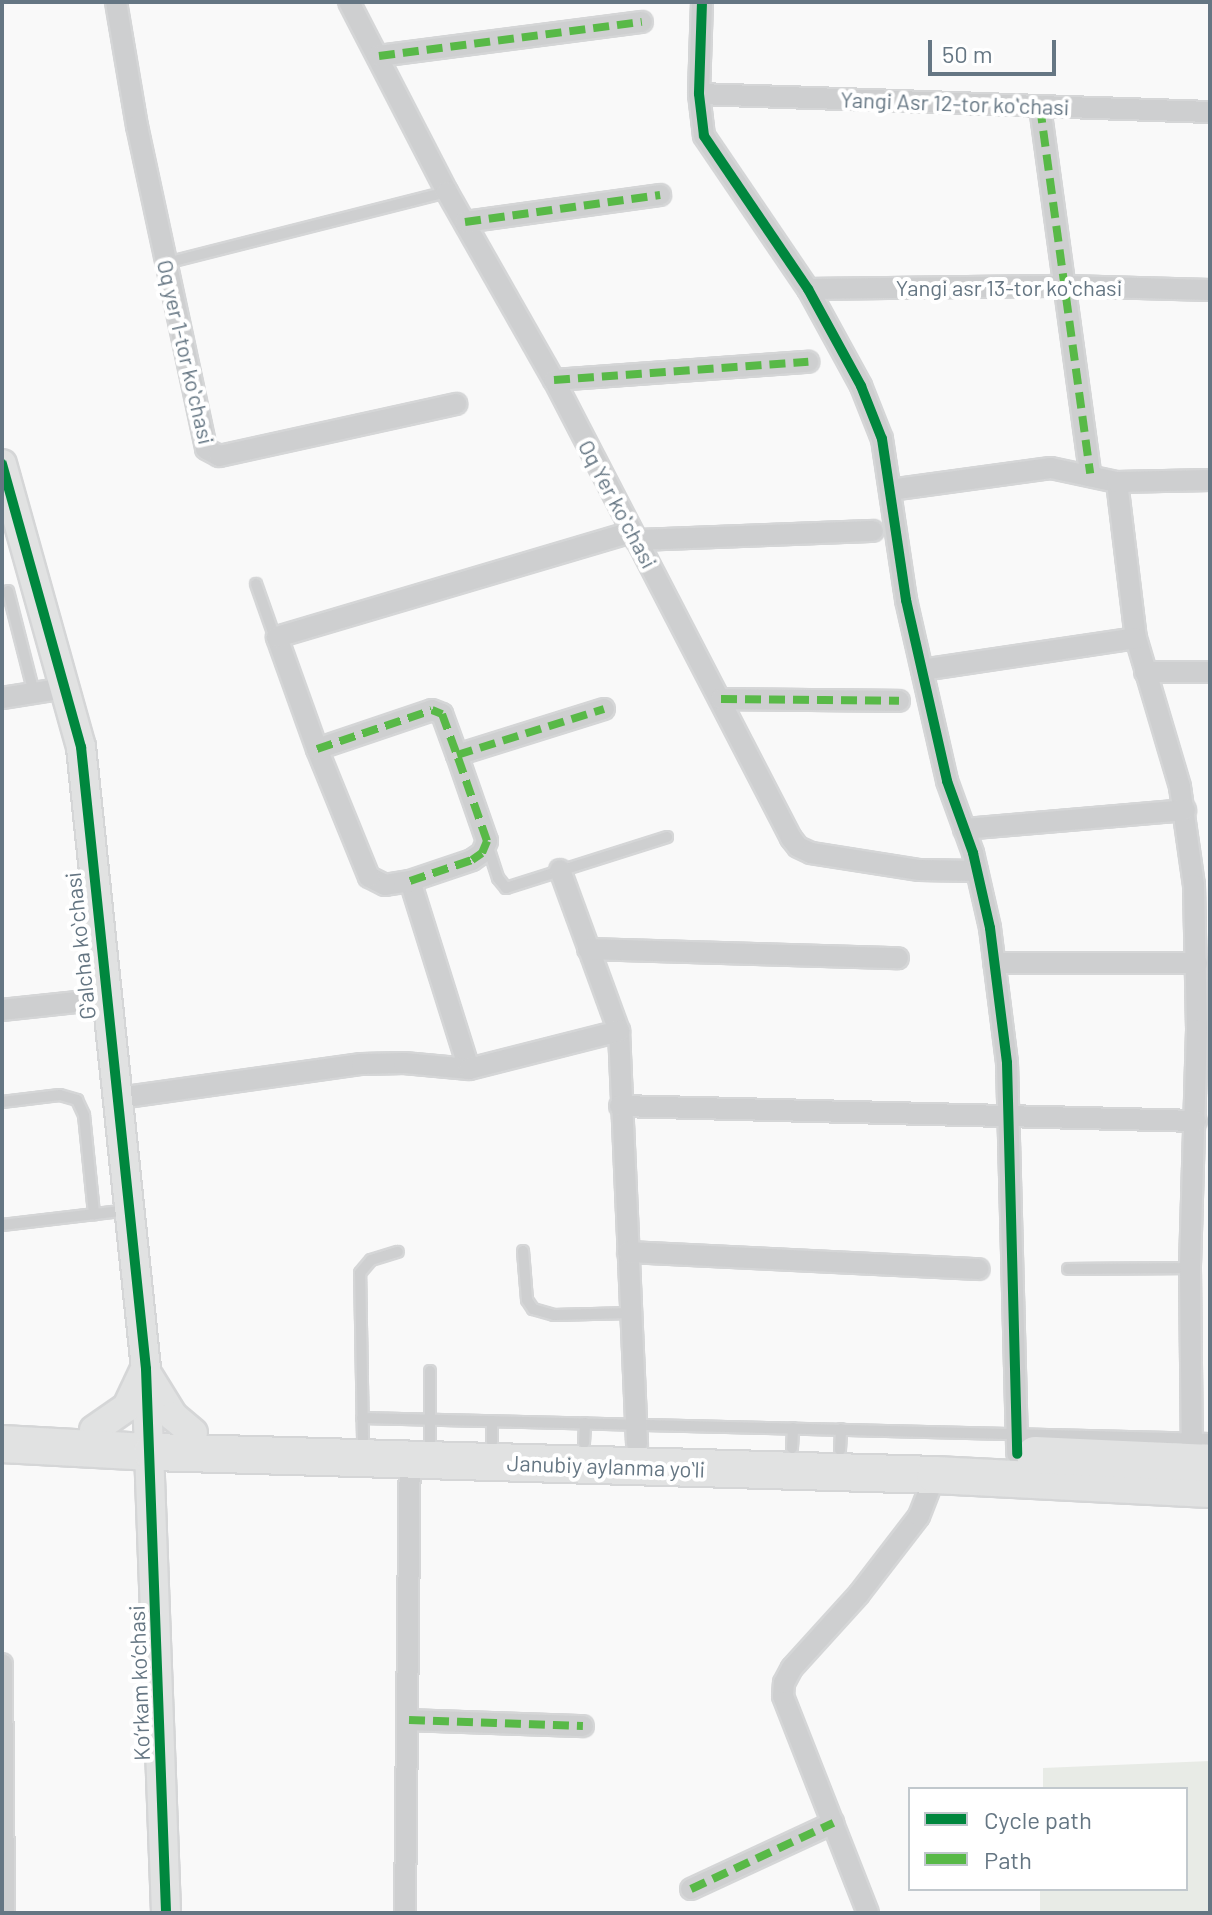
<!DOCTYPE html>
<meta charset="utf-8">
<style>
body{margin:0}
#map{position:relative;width:1212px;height:1915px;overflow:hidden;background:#f9f9f9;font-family:Barlow,sans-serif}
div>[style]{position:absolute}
.green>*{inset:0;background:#e8ebe6}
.roads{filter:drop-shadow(2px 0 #d5d6d7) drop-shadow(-2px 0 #d5d6d7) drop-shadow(0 2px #d5d6d7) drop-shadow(0 -2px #d5d6d7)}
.lane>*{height:10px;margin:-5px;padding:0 5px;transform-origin:5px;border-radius:5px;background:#cecfd0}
.street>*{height:20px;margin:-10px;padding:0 10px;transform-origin:10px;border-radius:10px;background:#cecfd0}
.secondary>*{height:28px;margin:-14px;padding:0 14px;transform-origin:14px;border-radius:14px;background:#e1e2e2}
.highway>*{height:36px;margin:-18px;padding:0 18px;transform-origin:18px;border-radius:18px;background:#e1e2e2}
.quiet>*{height:8px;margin-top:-4px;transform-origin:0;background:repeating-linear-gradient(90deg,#58b947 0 16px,transparent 0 24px)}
.cycleway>*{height:10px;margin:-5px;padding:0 5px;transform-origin:5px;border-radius:5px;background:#00873e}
span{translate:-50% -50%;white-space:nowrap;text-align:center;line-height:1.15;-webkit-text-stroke:8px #fff;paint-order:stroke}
.street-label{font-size:22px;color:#657683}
.frame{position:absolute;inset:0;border:4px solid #657683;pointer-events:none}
.legend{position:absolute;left:908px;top:1787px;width:280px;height:104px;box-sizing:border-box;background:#fff;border:2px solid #c1c8cd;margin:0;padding:10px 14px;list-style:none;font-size:24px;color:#657683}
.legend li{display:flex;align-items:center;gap:16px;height:40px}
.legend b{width:40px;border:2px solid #c1c8cd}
.scale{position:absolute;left:928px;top:40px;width:128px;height:36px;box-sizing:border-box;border:4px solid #657683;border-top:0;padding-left:10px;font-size:24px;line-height:28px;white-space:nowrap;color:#657683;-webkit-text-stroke:6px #fff;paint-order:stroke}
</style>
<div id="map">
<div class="green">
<div style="clip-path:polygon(1210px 1761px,1210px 1913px,1040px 1913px,1040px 1889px,1186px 1889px,1186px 1789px,1043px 1789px,1043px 1768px)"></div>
</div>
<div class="roads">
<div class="lane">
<div style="left:166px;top:263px;width:290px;rotate:-14.2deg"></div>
<div style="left:256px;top:584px;width:57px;rotate:70.6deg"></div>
<div style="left:8px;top:591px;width:105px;rotate:75.7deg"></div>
<div style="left:488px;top:847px;width:33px;rotate:72deg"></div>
<div style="left:498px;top:878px;width:13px;rotate:51deg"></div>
<div style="left:506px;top:888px;width:169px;rotate:-17.6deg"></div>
<div style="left:2px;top:1102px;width:58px;rotate:-6.9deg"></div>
<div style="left:60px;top:1095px;width:18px;rotate:16deg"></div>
<div style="left:77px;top:1100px;width:17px;rotate:65deg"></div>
<div style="left:84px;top:1115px;width:100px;rotate:84.2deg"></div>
<div style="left:2px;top:1225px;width:128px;rotate:-6.7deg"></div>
<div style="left:523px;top:1251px;width:49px;rotate:85.3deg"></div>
<div style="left:527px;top:1300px;width:11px;rotate:56deg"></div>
<div style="left:533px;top:1309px;width:22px;rotate:16deg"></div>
<div style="left:554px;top:1315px;width:77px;rotate:-1.5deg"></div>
<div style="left:1068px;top:1269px;width:122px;rotate:-0.5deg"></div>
<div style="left:362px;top:1418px;width:848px;rotate:1.42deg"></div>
<div style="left:363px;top:1439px;width:166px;rotate:-91deg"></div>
<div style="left:360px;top:1273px;width:17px;rotate:-50deg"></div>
<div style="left:371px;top:1260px;width:28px;rotate:-17deg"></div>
<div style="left:430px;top:1441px;width:70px;rotate:-90deg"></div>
<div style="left:492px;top:1442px;width:21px;rotate:-90deg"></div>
<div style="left:584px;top:1443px;width:20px;rotate:-87deg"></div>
<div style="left:792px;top:1448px;width:20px;rotate:-87deg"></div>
<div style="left:840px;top:1450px;width:21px;rotate:-87deg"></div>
</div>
<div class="street">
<div style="left:116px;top:2px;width:126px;rotate:80.4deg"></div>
<div style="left:137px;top:126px;width:330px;rotate:77.9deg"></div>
<div style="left:206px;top:449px;width:15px;rotate:28deg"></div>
<div style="left:219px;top:456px;width:243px;rotate:-12.4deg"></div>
<div style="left:349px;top:2px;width:214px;rotate:62.7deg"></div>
<div style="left:447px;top:192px;width:216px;rotate:60.4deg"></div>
<div style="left:554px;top:380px;width:516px;rotate:62.64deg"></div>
<div style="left:791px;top:838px;width:11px;rotate:52deg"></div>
<div style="left:798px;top:847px;width:14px;rotate:25deg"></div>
<div style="left:811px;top:853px;width:110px;rotate:8.9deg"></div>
<div style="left:920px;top:870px;width:57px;rotate:1deg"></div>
<div style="left:702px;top:2px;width:92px;rotate:91.9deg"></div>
<div style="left:699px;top:94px;width:42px;rotate:83.2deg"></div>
<div style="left:704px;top:136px;width:185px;rotate:55.8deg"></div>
<div style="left:808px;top:289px;width:111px;rotate:61.3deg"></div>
<div style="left:861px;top:386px;width:57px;rotate:68.4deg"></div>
<div style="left:882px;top:439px;width:163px;rotate:81.5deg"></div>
<div style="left:906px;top:600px;width:186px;rotate:77.2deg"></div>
<div style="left:947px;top:781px;width:77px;rotate:70.1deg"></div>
<div style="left:973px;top:853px;width:77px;rotate:77.2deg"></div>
<div style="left:990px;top:928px;width:136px;rotate:82.8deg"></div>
<div style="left:1007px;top:1063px;width:391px;rotate:88.5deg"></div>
<div style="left:379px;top:56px;width:265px;rotate:-7.4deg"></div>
<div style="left:699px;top:94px;width:511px;rotate:2.02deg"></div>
<div style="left:1040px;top:107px;width:370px;rotate:82.2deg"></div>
<div style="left:465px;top:222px;width:197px;rotate:-7.9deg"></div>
<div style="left:808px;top:289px;width:259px;rotate:-0.7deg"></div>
<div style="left:1067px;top:286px;width:143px;rotate:1.6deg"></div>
<div style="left:554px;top:380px;width:255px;rotate:-4.1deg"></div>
<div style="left:1117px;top:482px;width:157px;rotate:83.1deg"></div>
<div style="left:1136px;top:638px;width:155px;rotate:73.5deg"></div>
<div style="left:1180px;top:787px;width:99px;rotate:81.9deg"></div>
<div style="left:1194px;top:885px;width:145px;rotate:88.8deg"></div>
<div style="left:1197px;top:1030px;width:238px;rotate:91.7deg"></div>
<div style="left:1190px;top:1268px;width:194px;rotate:89.4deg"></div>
<div style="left:890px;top:490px;width:162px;rotate:-7.8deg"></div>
<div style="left:1051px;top:468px;width:67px;rotate:12deg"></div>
<div style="left:1117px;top:482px;width:93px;rotate:-1.2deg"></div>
<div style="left:636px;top:540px;width:237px;rotate:-2.2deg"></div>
<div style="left:922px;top:670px;width:216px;rotate:-8.5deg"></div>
<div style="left:1145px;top:672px;width:65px"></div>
<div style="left:2px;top:698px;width:65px;rotate:-8.9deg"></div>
<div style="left:721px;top:699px;width:178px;rotate:0.6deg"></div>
<div style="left:317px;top:749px;width:121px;rotate:-18.7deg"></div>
<div style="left:432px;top:710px;width:11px;rotate:22deg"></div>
<div style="left:442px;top:714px;width:44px;rotate:69.9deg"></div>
<div style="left:964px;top:829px;width:222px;rotate:-4.9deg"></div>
<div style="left:560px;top:870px;width:171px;rotate:69.9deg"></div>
<div style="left:619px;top:1031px;width:413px;rotate:87.5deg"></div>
<div style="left:410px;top:881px;width:65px;rotate:-18.7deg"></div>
<div style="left:472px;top:860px;width:12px;rotate:-35deg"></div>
<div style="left:482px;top:853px;width:13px;rotate:-67deg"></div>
<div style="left:487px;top:841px;width:91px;rotate:-109.2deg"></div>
<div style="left:457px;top:755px;width:154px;rotate:-17.4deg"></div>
<div style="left:588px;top:949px;width:310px;rotate:1.7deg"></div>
<div style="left:994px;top:963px;width:203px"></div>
<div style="left:2px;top:1010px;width:104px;rotate:-6.1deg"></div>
<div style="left:469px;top:1069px;width:197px;rotate:-107.4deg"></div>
<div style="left:410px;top:881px;width:25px;rotate:171deg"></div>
<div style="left:385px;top:885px;width:18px;rotate:-153deg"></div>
<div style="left:369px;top:877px;width:138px;rotate:-112.1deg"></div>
<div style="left:317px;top:749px;width:119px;rotate:-109.7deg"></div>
<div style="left:277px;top:637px;width:369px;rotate:-16.5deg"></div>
<div style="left:119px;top:1098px;width:245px;rotate:-8deg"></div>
<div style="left:362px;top:1064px;width:42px;rotate:-1.4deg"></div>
<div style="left:404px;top:1063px;width:65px;rotate:5.3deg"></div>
<div style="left:469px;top:1069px;width:155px;rotate:-14.2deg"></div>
<div style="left:620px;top:1106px;width:576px;rotate:1.49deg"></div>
<div style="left:628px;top:1252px;width:351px;rotate:2.8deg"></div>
<div style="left:2px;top:1664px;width:249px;rotate:89.5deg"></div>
<div style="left:409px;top:1720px;width:174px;rotate:2deg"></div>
<div style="left:691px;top:1889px;width:157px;rotate:-24.9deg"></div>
<div style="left:405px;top:1913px;width:453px;rotate:-89.4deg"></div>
<div style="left:868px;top:1913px;width:233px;rotate:-111.4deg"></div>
<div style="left:783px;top:1696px;width:13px;rotate:-86deg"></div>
<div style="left:784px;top:1683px;width:17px;rotate:-62deg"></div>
<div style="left:792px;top:1668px;width:100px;rotate:-47.8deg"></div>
<div style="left:859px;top:1594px;width:98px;rotate:-52.4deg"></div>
<div style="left:919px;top:1516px;width:44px;rotate:-68.7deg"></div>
</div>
<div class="secondary">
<div style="left:2px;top:464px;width:294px;rotate:74.4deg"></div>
<div style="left:81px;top:747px;width:625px;rotate:84.03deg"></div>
<div style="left:146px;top:1369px;width:544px;rotate:87.89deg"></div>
<div style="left:149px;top:1377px;width:46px;rotate:58.4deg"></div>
<div style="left:173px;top:1416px;width:26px;rotate:40deg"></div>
<div style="left:94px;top:1430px;width:40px;rotate:-34.9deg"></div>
<div style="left:127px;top:1407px;width:42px;rotate:-64.7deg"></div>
</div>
<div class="highway">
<div style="left:2px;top:1444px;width:150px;rotate:3.1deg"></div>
<div style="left:152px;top:1452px;width:783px;rotate:1.68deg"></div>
<div style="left:935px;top:1475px;width:275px;rotate:2.9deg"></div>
<div style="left:1035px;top:1455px;width:175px;rotate:2.6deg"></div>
</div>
</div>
<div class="quiet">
<div style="left:379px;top:56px;width:265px;rotate:-7.4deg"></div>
<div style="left:1040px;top:107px;width:370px;rotate:82.2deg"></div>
<div style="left:465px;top:222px;width:197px;rotate:-7.9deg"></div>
<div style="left:554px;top:380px;width:255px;rotate:-4.1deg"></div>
<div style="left:721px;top:699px;width:178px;rotate:0.6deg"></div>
<div style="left:317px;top:749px;width:121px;rotate:-18.7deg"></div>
<div style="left:432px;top:710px;width:11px;rotate:22deg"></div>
<div style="left:442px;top:714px;width:44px;rotate:69.9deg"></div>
<div style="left:410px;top:881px;width:65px;rotate:-18.7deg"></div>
<div style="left:472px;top:860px;width:12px;rotate:-35deg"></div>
<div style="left:482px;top:853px;width:13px;rotate:-67deg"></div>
<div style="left:487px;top:841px;width:91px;rotate:-109.2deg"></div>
<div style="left:457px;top:755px;width:154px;rotate:-17.4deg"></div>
<div style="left:409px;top:1720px;width:174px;rotate:2deg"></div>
<div style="left:691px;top:1889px;width:157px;rotate:-24.9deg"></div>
</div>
<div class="cycleway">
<div style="left:702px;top:2px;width:92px;rotate:91.9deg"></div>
<div style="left:699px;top:94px;width:42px;rotate:83.2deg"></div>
<div style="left:704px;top:136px;width:185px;rotate:55.8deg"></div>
<div style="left:808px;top:289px;width:111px;rotate:61.3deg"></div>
<div style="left:861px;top:386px;width:57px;rotate:68.4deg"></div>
<div style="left:882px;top:439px;width:163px;rotate:81.5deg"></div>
<div style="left:906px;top:600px;width:186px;rotate:77.2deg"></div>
<div style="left:947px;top:781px;width:77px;rotate:70.1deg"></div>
<div style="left:973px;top:853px;width:77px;rotate:77.2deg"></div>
<div style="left:990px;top:928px;width:136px;rotate:82.8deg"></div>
<div style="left:1007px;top:1063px;width:391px;rotate:88.5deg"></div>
<div style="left:2px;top:464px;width:294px;rotate:74.4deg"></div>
<div style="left:81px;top:747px;width:625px;rotate:84.03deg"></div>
<div style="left:146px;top:1369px;width:544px;rotate:87.89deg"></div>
</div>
<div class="street-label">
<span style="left:955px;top:103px;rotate:2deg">Yangi Asr 12-tor koʻchasi</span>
<span style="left:1009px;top:288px">Yangi asr 13-tor koʻchasi</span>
<span style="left:186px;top:352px;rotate:77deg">Oq yer 1-tor koʻchasi</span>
<span style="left:618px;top:504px;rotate:62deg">Oq Yer koʻchasi</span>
<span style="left:80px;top:946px;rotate:-96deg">Gʻalcha koʻchasi</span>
<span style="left:606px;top:1466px;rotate:2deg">Janubiy aylanma yoʻli</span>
<span style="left:139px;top:1683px;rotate:-92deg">Ko‘rkam ko‘chasi</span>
</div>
<div class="frame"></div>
<ul class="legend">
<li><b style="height:10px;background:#00873e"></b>Cycle path</li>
<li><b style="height:10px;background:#58b947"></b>Path</li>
</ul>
<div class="scale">50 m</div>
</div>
